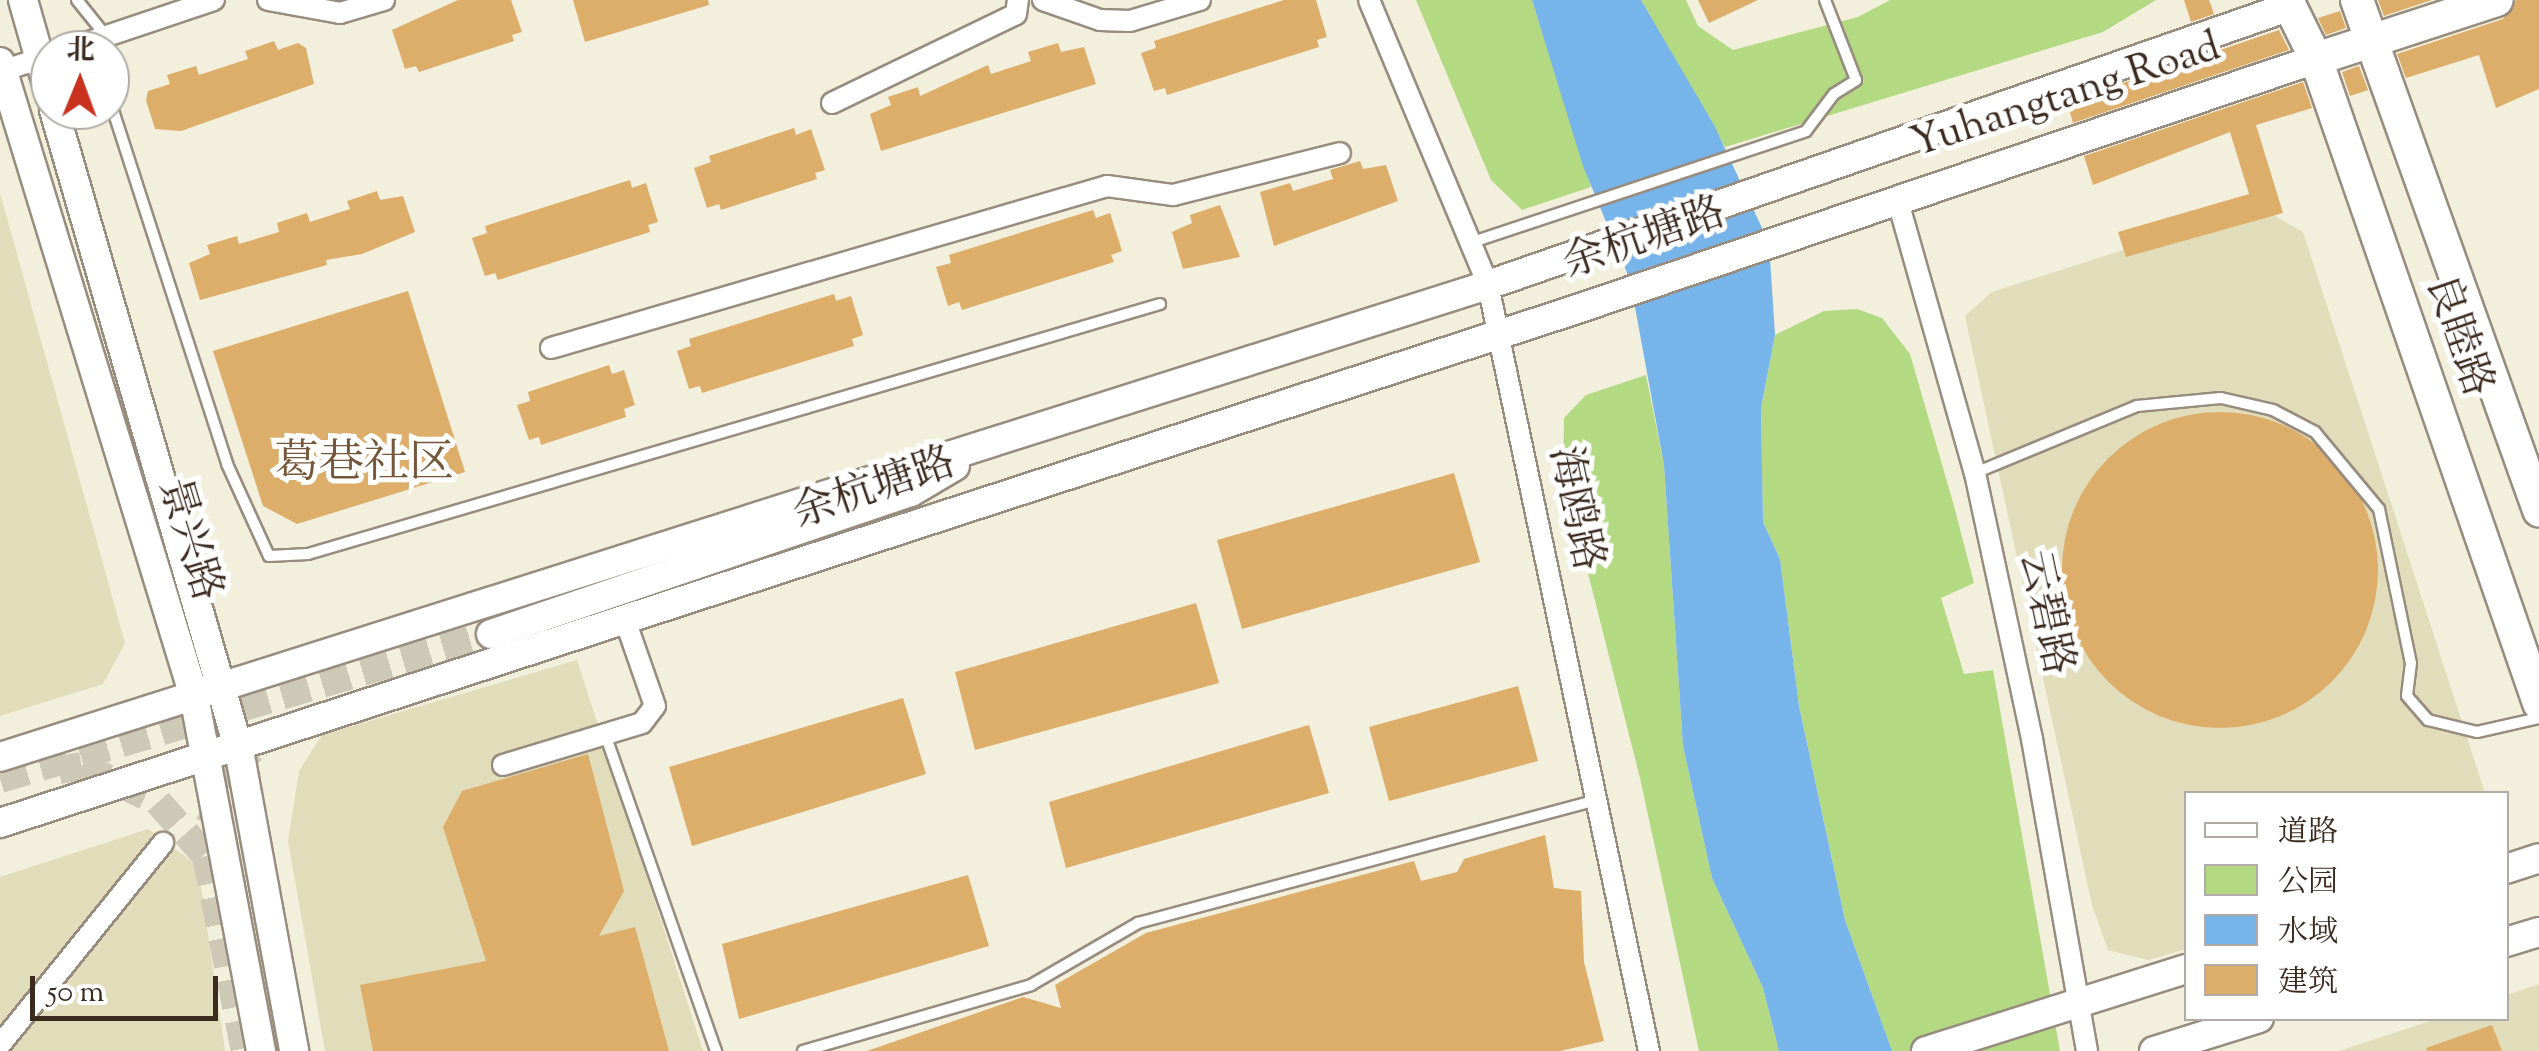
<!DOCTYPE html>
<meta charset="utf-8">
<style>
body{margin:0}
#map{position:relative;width:2539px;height:1051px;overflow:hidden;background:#f3efdd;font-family:"Sorts Mill Goudy","Noto Serif SC",serif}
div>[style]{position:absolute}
.built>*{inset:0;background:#e1dcba}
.green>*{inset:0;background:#b3d983}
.water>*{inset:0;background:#77b4ea}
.building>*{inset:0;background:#ddad6a}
.round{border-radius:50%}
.secondary-tunnel>*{height:28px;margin-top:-14px;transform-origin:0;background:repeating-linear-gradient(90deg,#cec8b7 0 28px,transparent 0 42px)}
.roads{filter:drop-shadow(2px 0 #978c7e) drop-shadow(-2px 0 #978c7e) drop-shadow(0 2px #978c7e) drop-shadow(0 -2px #978c7e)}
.lane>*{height:10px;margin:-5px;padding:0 5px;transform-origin:5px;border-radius:5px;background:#fff}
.street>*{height:20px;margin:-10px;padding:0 10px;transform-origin:10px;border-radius:10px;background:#fff}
.secondary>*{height:28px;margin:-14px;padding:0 14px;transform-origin:14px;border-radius:14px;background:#fff}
.primary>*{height:32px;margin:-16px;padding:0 16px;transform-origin:16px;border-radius:16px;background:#fff}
span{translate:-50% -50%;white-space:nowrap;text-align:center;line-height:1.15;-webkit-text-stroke:10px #fff;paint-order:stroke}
.street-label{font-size:42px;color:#3b2a1e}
.neighbourhood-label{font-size:45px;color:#745839}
.legend{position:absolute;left:2184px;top:791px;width:325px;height:230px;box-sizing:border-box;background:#fff;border:2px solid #b1aaa5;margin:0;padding:12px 18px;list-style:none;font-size:30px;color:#3b2a1e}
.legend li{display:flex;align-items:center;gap:20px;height:50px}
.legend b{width:50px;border:2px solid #b1aaa5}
.north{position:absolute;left:30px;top:30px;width:100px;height:100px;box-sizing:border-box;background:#fff;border:2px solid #b1aaa5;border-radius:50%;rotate:1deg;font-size:28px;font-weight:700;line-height:40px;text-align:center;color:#3b2a1e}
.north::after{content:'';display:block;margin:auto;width:35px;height:45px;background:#c8321e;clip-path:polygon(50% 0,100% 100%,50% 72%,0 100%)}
.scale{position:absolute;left:30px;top:976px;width:188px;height:45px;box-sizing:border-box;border:5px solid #3b2a1e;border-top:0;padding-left:12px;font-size:30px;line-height:35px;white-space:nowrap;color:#3b2a1e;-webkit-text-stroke:8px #fff;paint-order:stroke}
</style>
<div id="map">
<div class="built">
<div style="clip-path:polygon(0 193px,125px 643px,103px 684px,0 716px)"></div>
<div style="clip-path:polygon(2271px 214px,2303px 232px,2485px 793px,2186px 794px,2186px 949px,2148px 960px,2108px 950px,2092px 905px,1965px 316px,1992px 292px,2233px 215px)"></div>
<div style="clip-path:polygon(577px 660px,703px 1051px,325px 1051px,288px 841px,299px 771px,322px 735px)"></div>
<div style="clip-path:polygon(148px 829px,198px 866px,225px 1051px,0 1051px,0 877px)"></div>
<div style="clip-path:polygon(2539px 984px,2539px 1051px,2339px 1051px,2436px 1019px,2506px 1018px,2507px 995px)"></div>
</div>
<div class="green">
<div style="clip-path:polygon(1416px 0,1532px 0,1591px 187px,1522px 210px,1491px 180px)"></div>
<div style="clip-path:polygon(1641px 0,1686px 0,1698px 26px,1733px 50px,1858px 17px,1890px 0,2156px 0,2103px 32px,1725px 147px)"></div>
<div style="clip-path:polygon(1857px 309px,1882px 318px,1910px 354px,1954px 506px,1974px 583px,1941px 598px,1964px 674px,1993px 670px,2060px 1051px,1892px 1051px,1845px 920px,1799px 706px,1780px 559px,1763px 522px,1761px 408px,1775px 335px,1824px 311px)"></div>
<div style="clip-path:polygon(1646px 375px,1664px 465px,1683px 746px,1712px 878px,1763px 988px,1779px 1051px,1699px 1051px,1640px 778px,1563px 475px,1564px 418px,1586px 395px)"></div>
</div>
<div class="water">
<div style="clip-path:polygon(1532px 0,1641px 0,1714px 125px,1769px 243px,1775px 335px,1761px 408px,1763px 522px,1780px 559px,1799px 706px,1845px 920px,1892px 1051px,1779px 1051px,1763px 988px,1712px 878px,1683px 746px,1664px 465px,1630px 280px,1583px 166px)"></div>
</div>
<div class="building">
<div style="clip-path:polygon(458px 0,511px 0,522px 32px,512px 35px,514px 41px,419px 72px,416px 66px,405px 69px,392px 30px)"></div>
<div style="clip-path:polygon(573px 0,708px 0,709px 5px,585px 42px)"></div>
<div style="clip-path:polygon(1284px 0,1316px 0,1327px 37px,1317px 40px,1319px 47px,1167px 95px,1165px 88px,1154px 91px,1141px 53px,1156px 48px,1154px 41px)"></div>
<div style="clip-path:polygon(1698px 0,1758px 0,1709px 23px)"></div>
<div style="clip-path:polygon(2184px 0,2209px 0,2214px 14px,2191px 22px)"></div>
<div style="clip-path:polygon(2378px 0,2432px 0,2384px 16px)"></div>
<div style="clip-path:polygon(2516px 0,2539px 0,2539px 89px,2496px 108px,2479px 55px,2406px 78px,2397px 54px,2503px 19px)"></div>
<div style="clip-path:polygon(2340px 11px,2346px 28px,2326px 35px,2318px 18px)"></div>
<div style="clip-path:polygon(2279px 30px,2289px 50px,2073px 123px,2067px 102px)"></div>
<div style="clip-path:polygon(274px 41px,278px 50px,298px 43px,306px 48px,314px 84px,181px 131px,155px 129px,146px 100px,148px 91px,170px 84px,167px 75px,196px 66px,199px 75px,248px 59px,245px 51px)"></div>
<div style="clip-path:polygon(1058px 43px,1061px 52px,1084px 47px,1096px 84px,881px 151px,870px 114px,891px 105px,888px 97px,918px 87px,920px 96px,988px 65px,991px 74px,1031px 61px,1028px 52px)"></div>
<div style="clip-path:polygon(2359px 66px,2368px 90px,2350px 96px,2342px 72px)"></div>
<div style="clip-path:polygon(2303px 82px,2312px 108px,2256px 125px,2283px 213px,2126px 257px,2118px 232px,2249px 194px,2230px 132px,2093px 185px,2084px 156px)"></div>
<div style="clip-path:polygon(794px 128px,796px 135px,811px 129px,825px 170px,815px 173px,817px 179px,721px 210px,719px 204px,707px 208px,694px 168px,711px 162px,709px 156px)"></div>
<div style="clip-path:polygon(1360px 161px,1363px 169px,1386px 165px,1398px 201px,1274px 246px,1260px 192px,1290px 183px,1293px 191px,1333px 179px,1330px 170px)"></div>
<div style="clip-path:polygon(630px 180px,632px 188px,646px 183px,658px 222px,648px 225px,650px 232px,498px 280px,495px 273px,485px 276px,472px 238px,487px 233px,485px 226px)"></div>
<div style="clip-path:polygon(377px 191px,380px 200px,403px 196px,415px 232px,362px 254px,326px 260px,327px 265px,200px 300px,189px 263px,210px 254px,207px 245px,237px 236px,239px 244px,279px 232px,277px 223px,307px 213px,310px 222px,350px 209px,347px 201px)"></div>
<div style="clip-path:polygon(1220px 205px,1240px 257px,1183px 269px,1172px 232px,1192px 223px,1190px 215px)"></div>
<div style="clip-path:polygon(1093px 210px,1096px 218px,1110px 213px,1122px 251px,1111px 255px,1114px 262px,962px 310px,959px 302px,948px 306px,936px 267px,951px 263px,949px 255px)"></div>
<div style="clip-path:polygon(408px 291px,465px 472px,297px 524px,263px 506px,213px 351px)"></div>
<div style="clip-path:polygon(834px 294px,836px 301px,851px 296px,863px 335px,852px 339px,854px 346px,702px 393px,700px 386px,689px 389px,677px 351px,691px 346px,689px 339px)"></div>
<div style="clip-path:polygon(609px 365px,612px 374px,624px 370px,635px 405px,624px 409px,626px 417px,541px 445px,539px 437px,529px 440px,517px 405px,530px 401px,528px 392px)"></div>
<div class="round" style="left:2062px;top:412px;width:316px;height:316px"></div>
<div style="clip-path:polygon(1454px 473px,1480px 562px,1242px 629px,1217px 540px)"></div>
<div style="clip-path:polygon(1196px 603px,1219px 683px,975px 750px,955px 672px)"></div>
<div style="clip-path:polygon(1518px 686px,1538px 761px,1389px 801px,1369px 727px)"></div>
<div style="clip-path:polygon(903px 698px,926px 774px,692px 846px,669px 767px)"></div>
<div style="clip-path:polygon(1309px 725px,1329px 793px,1066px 868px,1049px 802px)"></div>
<div style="clip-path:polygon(588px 754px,624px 891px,599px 936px,635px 927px,669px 1051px,373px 1051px,360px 985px,486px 961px,443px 827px,462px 791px)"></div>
<div style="clip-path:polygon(1545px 835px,1554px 888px,1581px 891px,1584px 962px,1604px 1041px,1560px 1051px,867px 1051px,1023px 997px,1061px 1008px,1055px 985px,1146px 933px,1414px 861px,1421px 881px,1457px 872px,1464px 859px)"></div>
<div style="clip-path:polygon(968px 875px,989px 946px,739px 1019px,722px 944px)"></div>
<div style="clip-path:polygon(2492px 1025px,2502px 1051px,2427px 1051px,2426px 1048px)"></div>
</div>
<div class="secondary-tunnel">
<div style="left:59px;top:770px;width:23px;rotate:-10deg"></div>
<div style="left:82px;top:766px;width:84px;rotate:25.3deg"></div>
<div style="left:158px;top:802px;width:72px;rotate:48.4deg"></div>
<div style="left:206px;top:856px;width:199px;rotate:78.7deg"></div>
<div style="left:0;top:779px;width:512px;rotate:-16.45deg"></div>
<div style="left:209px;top:825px;width:68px;rotate:-64.6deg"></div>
<div style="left:238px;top:764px;width:20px;rotate:-45deg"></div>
</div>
<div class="roads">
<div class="lane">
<div style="left:77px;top:0;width:46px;rotate:51.1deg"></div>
<div style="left:106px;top:36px;width:14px;rotate:86deg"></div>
<div style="left:110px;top:101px;width:381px;rotate:72.1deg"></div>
<div style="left:227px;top:464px;width:101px;rotate:65.5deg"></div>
<div style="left:269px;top:556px;width:39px;rotate:-3deg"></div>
<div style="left:308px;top:554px;width:888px;rotate:-16.35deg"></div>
<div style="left:1470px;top:243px;width:354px;rotate:-18.4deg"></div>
<div style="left:1806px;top:131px;width:46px;rotate:-52.9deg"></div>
<div style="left:1834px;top:94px;width:26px;rotate:-32deg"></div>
<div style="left:1856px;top:80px;width:86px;rotate:-111.2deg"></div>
<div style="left:1975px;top:473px;width:175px;rotate:-22.5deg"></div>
<div style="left:2137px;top:406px;width:84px;rotate:-5.4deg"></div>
<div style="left:2221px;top:398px;width:53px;rotate:13deg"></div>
<div style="left:2273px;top:410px;width:47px;rotate:27.6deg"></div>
<div style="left:2315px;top:432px;width:100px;rotate:50.3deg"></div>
<div style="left:2379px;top:509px;width:157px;rotate:78.3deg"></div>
<div style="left:2411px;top:663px;width:33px;rotate:97deg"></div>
<div style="left:2407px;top:696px;width:32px;rotate:49deg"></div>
<div style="left:2428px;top:720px;width:50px;rotate:13.8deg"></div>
<div style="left:2477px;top:732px;width:64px;rotate:-12.7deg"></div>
<div style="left:605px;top:734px;width:336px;rotate:70.7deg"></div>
<div style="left:803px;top:1051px;width:237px;rotate:-16.1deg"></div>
<div style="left:1031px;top:985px;width:124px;rotate:-30.1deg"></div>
<div style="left:1138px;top:923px;width:475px;rotate:-15deg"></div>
</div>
<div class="street">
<div style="left:268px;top:0;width:73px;rotate:10.2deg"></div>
<div style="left:340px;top:13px;width:46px;rotate:-16.5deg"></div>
<div style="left:1043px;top:0;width:60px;rotate:19.3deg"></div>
<div style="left:1100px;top:20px;width:30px;rotate:2deg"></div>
<div style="left:1130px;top:21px;width:73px;rotate:-16.7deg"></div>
<div style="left:1369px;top:0;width:309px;rotate:67.3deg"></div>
<div style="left:1488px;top:285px;width:783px;rotate:78.13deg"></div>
<div style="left:65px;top:50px;width:157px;rotate:-18.6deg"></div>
<div style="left:2px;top:71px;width:51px;rotate:-18.4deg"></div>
<div style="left:832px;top:103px;width:204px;rotate:-25.8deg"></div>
<div style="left:1016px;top:14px;width:14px;rotate:-82deg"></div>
<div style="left:1897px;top:198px;width:286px;rotate:74.2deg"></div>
<div style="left:1975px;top:473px;width:272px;rotate:77.9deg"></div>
<div style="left:2032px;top:739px;width:317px;rotate:80deg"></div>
<div style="left:551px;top:348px;width:579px;rotate:-16.24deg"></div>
<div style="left:1107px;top:186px;width:67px;rotate:7.8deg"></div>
<div style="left:1173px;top:195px;width:172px;rotate:-14.1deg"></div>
<div style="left:503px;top:765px;width:145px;rotate:-16.8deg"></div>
<div style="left:642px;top:723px;width:21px;rotate:-53deg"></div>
<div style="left:655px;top:706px;width:91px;rotate:-109.2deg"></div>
<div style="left:0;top:1045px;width:260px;rotate:-51.1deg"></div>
</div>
<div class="secondary">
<div style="left:23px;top:0;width:99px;rotate:74.1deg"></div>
<div style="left:0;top:62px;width:663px;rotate:72.99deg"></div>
<div style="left:194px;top:696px;width:361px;rotate:79.3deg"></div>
<div style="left:54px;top:110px;width:666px;rotate:73.88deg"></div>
<div style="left:239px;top:750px;width:306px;rotate:79.6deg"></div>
<div style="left:491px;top:634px;width:443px;rotate:-18.7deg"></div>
<div style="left:911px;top:492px;width:51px;rotate:-30.6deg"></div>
<div style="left:0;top:757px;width:1561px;rotate:-17.6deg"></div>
<div style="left:1488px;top:285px;width:850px;rotate:-19.16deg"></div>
<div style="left:0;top:823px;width:1665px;rotate:-18.05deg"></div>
<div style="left:1583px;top:307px;width:774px;rotate:-18.69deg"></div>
<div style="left:2506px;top:869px;width:35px;rotate:-18deg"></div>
<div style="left:2506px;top:942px;width:34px;rotate:-17deg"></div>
<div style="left:1926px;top:1051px;width:273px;rotate:-17.5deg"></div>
<div style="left:2154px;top:1051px;width:110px;rotate:-17.4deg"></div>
</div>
<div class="primary">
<div style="left:2287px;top:0;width:66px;rotate:63.8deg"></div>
<div style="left:2316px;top:59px;width:682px;rotate:70.9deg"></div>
<div style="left:2357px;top:0;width:542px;rotate:70.36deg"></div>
<div style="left:2316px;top:59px;width:190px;rotate:-18.1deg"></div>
</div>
</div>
<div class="street-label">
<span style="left:2066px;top:97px;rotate:-18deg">Yuhangtang Road</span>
<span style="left:1645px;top:240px;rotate:-19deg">余杭塘路</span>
<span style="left:2457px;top:336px;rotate:71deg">良睦路</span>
<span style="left:875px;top:490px;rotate:-19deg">余杭塘路</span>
<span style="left:1574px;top:509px;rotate:78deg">海鸥路</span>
<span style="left:188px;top:540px;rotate:73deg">景兴路</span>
<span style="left:2044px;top:613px;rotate:78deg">云碧路</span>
</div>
<div class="neighbourhood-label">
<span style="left:364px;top:466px">葛巷社区</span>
</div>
<ul class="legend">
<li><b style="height:12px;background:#fff"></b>道路</li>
<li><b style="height:28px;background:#b3d983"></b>公园</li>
<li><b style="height:28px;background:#77b4ea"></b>水域</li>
<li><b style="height:28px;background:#ddad6a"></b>建筑</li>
</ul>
<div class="north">北</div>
<div class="scale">50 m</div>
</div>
